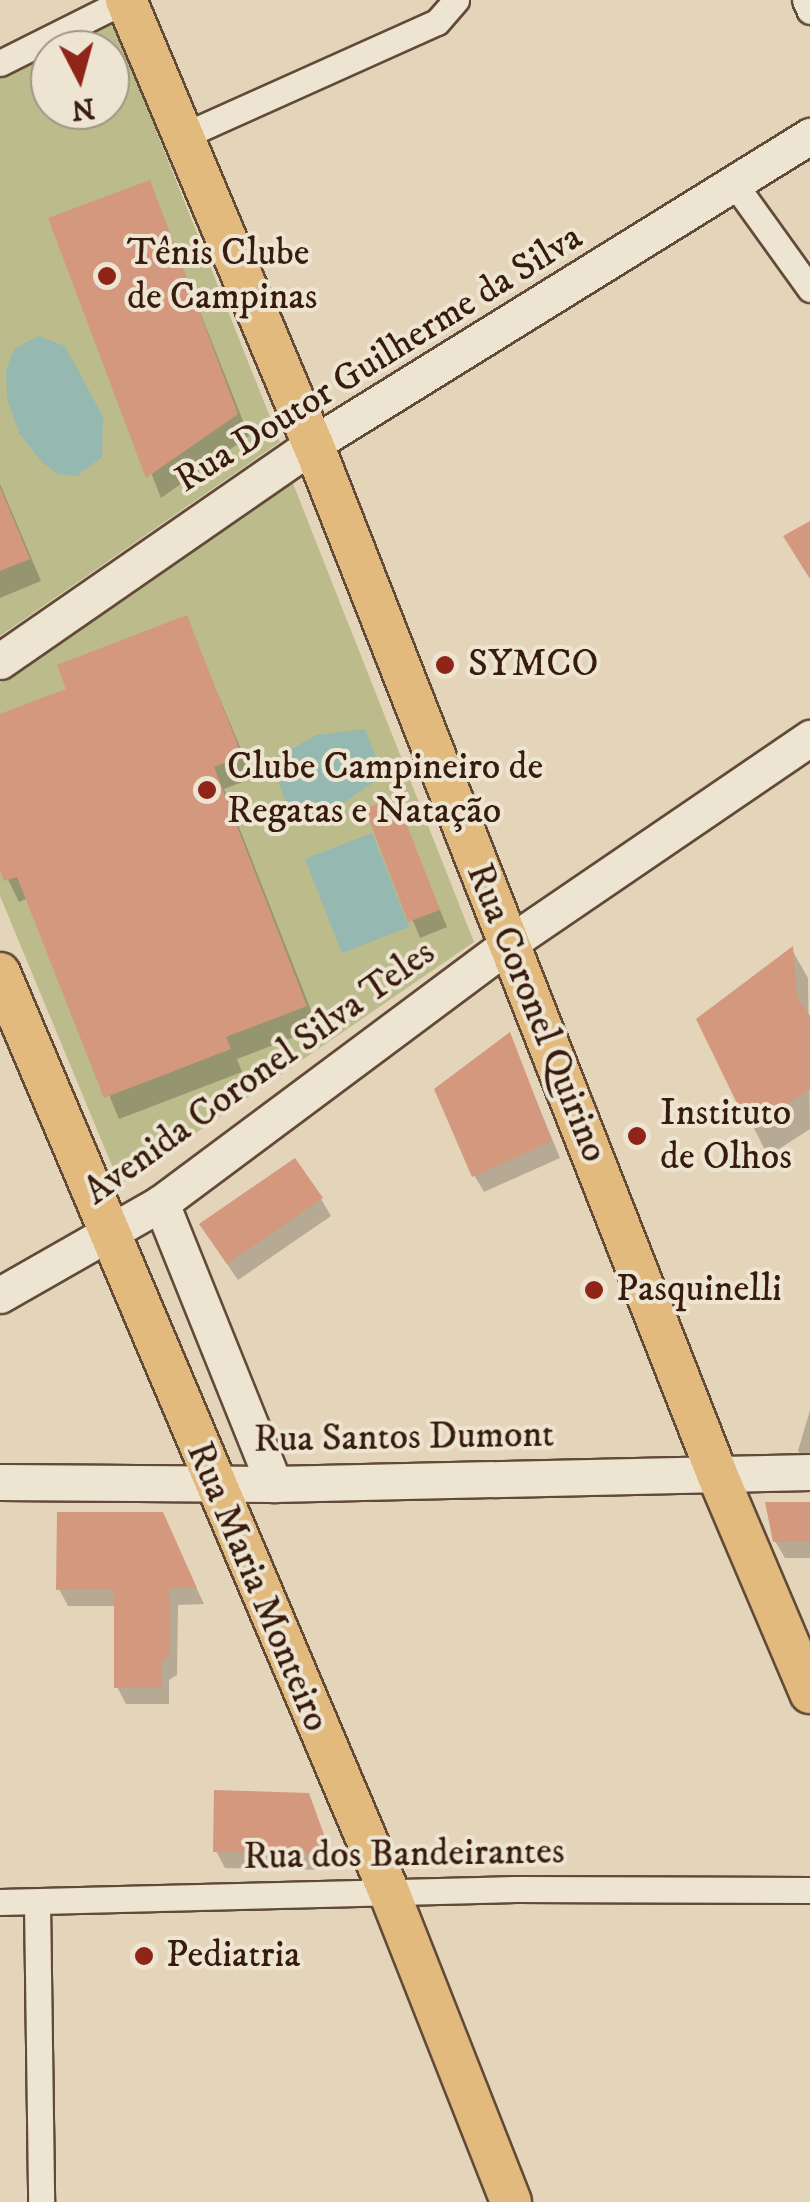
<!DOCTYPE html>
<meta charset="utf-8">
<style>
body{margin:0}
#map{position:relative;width:810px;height:2202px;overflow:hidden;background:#e4d5ba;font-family:"IM FELL DW Pica",serif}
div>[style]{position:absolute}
.green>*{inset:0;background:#bbbb8b}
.water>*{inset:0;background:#95b8b1}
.shadow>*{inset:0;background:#0003}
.building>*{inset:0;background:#d3987d}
.roads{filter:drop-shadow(2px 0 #624a38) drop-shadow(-2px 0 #624a38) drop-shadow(0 2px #624a38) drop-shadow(0 -2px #624a38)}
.street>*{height:25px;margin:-12.5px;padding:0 12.5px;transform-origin:12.5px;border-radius:12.5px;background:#ede4d2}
.secondary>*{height:35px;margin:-17.5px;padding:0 17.5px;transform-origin:17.5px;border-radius:17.5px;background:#ede4d2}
.primary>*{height:40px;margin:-20px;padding:0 20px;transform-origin:20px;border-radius:20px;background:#e2ba7d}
.dots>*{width:28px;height:28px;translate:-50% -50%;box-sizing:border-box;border:5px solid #ede4d2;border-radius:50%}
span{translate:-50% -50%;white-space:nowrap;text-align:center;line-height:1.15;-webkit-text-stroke:8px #ede4d2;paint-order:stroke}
.poi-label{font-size:38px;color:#371b0d}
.left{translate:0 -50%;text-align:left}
.street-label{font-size:38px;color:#371b0d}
.north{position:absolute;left:30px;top:30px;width:100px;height:100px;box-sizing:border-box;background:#ede4d2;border:2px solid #a49483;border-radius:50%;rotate:174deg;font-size:28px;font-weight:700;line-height:40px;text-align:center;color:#371b0d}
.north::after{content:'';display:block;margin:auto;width:35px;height:45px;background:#8f2418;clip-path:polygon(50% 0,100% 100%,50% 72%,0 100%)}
</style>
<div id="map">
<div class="green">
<div style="clip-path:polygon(113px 22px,280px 442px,0 636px,0 78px,50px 53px,50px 110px,110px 110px,110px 50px,56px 50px)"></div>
<div style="clip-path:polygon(292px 481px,474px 942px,120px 1185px,0 896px,0 683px)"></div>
</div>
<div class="water">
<div style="clip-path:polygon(38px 336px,65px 346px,103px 417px,102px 457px,77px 476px,58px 474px,42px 462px,19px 433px,7px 398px,6px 370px,14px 349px)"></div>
<div style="clip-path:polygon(365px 729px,383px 776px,340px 805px,289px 811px,271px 761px,316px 735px)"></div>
<div style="clip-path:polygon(372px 833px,409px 927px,342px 953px,305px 859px)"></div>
</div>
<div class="shadow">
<div style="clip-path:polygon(149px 183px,249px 436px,161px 498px,51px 219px)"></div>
<div style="clip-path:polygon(0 484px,41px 581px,0 598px)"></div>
<div style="clip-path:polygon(186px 618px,253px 778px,224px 789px,318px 1028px,237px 1059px,242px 1072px,119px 1119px,28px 898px,19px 902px,0 863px,0 716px,69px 690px)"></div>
<div style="clip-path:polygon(395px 800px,447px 927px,420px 938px,368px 810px)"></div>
<div style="clip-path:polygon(792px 950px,808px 978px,810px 1129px,768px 1156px,699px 1020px)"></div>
<div style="clip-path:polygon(509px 1035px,560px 1158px,484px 1192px,474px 1175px)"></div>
<div style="clip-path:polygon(321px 1199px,331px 1216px,238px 1280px,212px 1242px)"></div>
<div style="clip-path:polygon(810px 1410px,810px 1463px,798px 1451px)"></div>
<div style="clip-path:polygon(810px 1504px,810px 1558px,785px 1558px,775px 1541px)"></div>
<div style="clip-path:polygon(162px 1515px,204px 1604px,178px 1605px,177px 1675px,169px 1680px,169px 1704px,126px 1704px,117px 1687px,117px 1606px,68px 1606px,59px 1589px)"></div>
<div style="clip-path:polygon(308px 1795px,335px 1863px,327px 1870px,225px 1868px,216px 1851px)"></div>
</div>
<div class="building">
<div style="clip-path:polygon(150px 180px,238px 414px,146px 478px,48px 218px)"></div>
<div style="clip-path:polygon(0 487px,30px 559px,0 571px)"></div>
<div style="clip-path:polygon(810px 521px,810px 579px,783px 536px)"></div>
<div style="clip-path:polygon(187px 615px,242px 756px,214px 767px,307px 1006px,226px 1037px,231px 1049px,104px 1098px,17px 877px,4px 881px,0 870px,0 714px,66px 689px,57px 665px)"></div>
<div style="clip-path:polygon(396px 797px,440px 910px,408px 922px,365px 809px)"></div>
<div style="clip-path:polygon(793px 946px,797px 997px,810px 1016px,810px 1089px,749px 1128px,696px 1019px)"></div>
<div style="clip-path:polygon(510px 1032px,552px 1141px,472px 1177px,434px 1089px)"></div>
<div style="clip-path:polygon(295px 1158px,323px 1198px,227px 1264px,199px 1224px)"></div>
<div style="clip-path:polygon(765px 1502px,810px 1502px,810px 1541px,773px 1542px)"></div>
<div style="clip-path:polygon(57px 1512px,163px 1512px,197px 1588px,169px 1588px,169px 1657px,161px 1663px,161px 1688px,114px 1688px,114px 1589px,56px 1590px)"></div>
<div style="clip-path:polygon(214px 1790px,309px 1793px,328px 1846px,317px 1854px,213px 1852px)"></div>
</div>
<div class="roads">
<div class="street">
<div style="left:805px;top:0;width:12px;rotate:66deg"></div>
<div style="left:0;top:63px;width:141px;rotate:-26.6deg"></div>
<div style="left:183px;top:136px;width:278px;rotate:-24.2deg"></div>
<div style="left:437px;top:22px;width:29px;rotate:-49deg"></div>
<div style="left:736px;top:186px;width:127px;rotate:54.3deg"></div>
<div style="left:0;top:1902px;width:516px;rotate:-1.44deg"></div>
<div style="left:516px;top:1889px;width:294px;rotate:0.2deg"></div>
<div style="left:37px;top:1902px;width:300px;rotate:89.2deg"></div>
</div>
<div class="secondary">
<div style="left:0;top:661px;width:381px;rotate:-34.7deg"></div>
<div style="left:313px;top:444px;width:585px;rotate:-31.79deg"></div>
<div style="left:161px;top:1203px;width:303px;rotate:68.1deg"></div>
<div style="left:0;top:1295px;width:185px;rotate:-29.7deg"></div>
<div style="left:161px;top:1203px;width:433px;rotate:-36.7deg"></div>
<div style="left:508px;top:944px;width:366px;rotate:-34.3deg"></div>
<div style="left:0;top:1482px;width:274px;rotate:0.4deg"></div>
<div style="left:274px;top:1484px;width:536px;rotate:-1.28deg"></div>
</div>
<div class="primary">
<div style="left:126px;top:0;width:482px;rotate:67.2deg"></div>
<div style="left:313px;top:444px;width:1106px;rotate:68.58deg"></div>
<div style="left:717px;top:1474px;width:238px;rotate:67deg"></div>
<div style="left:0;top:973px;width:998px;rotate:67.06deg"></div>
<div style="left:389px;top:1892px;width:333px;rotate:68.5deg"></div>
</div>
</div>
<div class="dots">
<div style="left:107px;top:276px;background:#8f2418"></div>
<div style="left:445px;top:665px;background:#8f2418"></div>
<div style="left:207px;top:790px;background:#8f2418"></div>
<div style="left:637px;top:1136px;background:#8f2418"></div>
<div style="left:594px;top:1290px;background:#8f2418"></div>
<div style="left:144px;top:1956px;background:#8f2418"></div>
</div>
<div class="poi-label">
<span class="left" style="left:127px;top:276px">Tênis Clube<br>de Campinas</span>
<span class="left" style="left:468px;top:665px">SYMCO</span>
<span class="left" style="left:227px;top:790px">Clube Campineiro de<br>Regatas e Natação</span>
<span class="left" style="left:660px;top:1136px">Instituto<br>de Olhos</span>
<span class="left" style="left:616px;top:1290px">Pasquinelli</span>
<span class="left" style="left:166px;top:1956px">Pediatria</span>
</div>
<div class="street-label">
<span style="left:379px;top:359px;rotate:-32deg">Rua Doutor Guilherme da Silva</span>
<span style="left:536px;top:1013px;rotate:68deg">Rua Coronel Quirino</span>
<span style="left:260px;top:1073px;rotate:-36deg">Avenida Coronel Silva Teles</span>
<span style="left:404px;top:1438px;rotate:-1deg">Rua Santos Dumont</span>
<span style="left:257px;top:1587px;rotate:67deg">Rua Maria Monteiro</span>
<span style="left:404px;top:1855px;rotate:-1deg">Rua dos Bandeirantes</span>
</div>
<div class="north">N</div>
</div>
